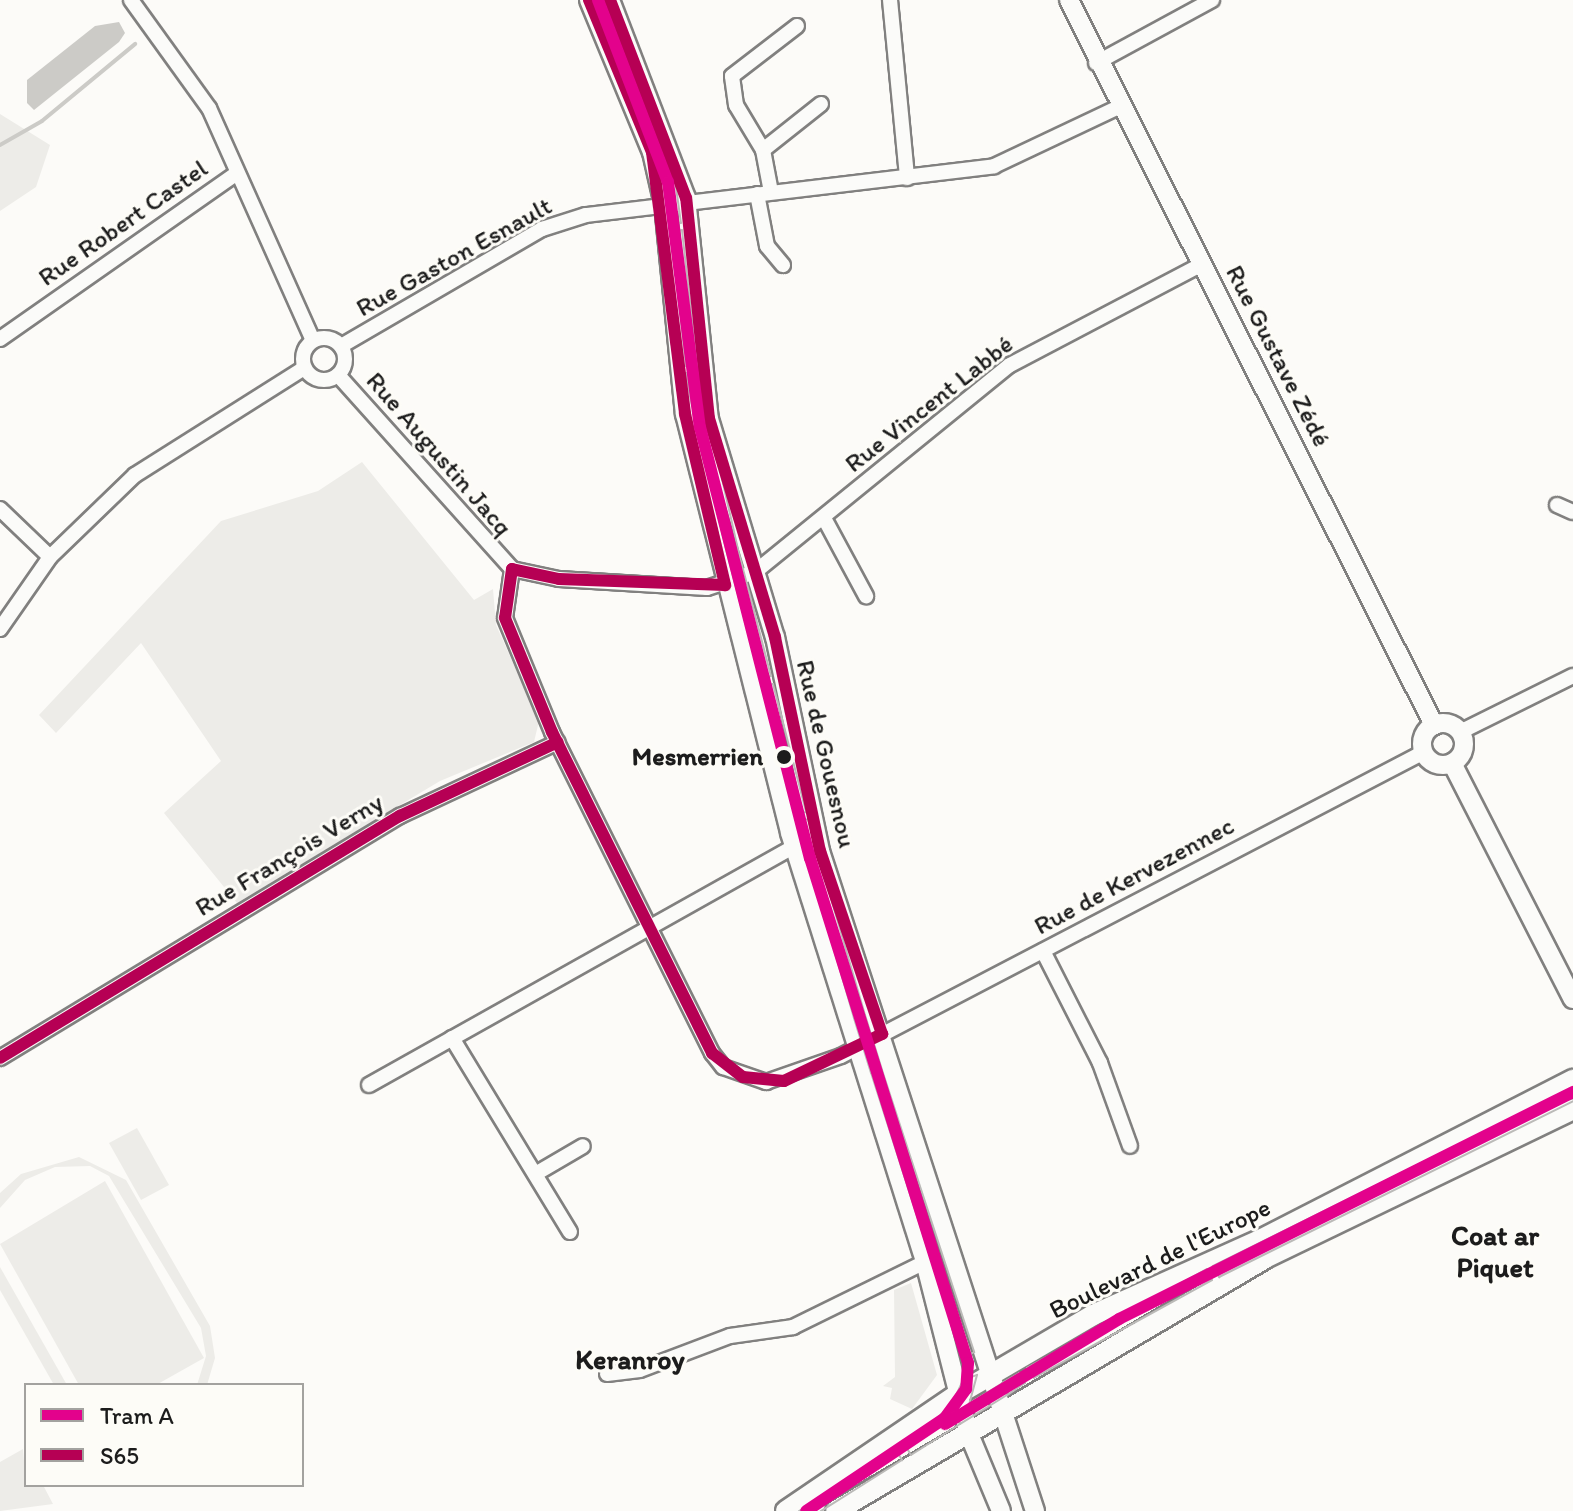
<!DOCTYPE html>
<meta charset="utf-8">
<style>
body{margin:0}
#map{position:relative;width:1573px;height:1511px;overflow:hidden;background:#fcfbf8;font-family:Itim,sans-serif}
div>[style]{position:absolute}
.green>*{inset:0;background:#edece8}
.water>*{inset:0;background:#cccbc7}
.stream>*{height:4px;margin:-2px;padding:0 2px;transform-origin:2px;border-radius:2px;background:#cccbc7}
.roads{filter:drop-shadow(2px 0 #81807f) drop-shadow(-2px 0 #81807f) drop-shadow(0 2px #81807f) drop-shadow(0 -2px #81807f)}
.street>*{height:14px;margin:-7px;padding:0 7px;transform-origin:7px;border-radius:7px;background:#fbfbf9}
.street>.ring{margin:-7px;padding:0;box-sizing:content-box;background:none;border:14px solid #fbfbf9;border-radius:50%}
.secondary>*{height:18px;margin:-9px;padding:0 9px;transform-origin:9px;border-radius:9px;background:#fbfbf9}
.secondary>.ring{margin:-9px;padding:0;box-sizing:content-box;background:none;border:18px solid #fbfbf9;border-radius:50%}
.primary>*{height:20px;margin:-10px;padding:0 10px;transform-origin:10px;border-radius:10px;background:#fbfbf9}
.tram>*{height:2px;margin:-1px;padding:0 1px;transform-origin:1px;border-radius:1px;background:#bbbab8}
.bus-1>*{height:12px;margin:-6px;padding:0 6px;transform-origin:6px;border-radius:6px;background:#b60054}
.tram-1>*{height:12px;margin:-6px;padding:0 6px;transform-origin:6px;border-radius:6px;background:#e3028c}
.dots>*{width:22px;height:22px;translate:-50% -50%;box-sizing:border-box;border:4px solid #fdfcf7;border-radius:50%}
span{translate:-50% -50%;white-space:nowrap;text-align:center;line-height:1.15;-webkit-text-stroke:6px #fdfcf7;paint-order:stroke}
.street-label{font-size:26px;color:#1c1c1c}
.stop-label{font-size:26px;color:#1c1c1c;font-weight:700}
.right{translate:-100% -50%;text-align:right}
.neighbourhood-label{font-size:28px;color:#1c1c1c;font-weight:700}
.legend{position:absolute;left:24px;top:1383px;width:280px;height:104px;box-sizing:border-box;background:#fdfcf7;border:2px solid #a3a29f;margin:0;padding:10px 14px;list-style:none;font-size:24px;color:#1c1c1c}
.legend li{display:flex;align-items:center;gap:16px;height:40px}
.legend b{width:40px;border:2px solid #a3a29f}
</style>
<div id="map">
<div class="green">
<div style="clip-path:polygon(0 114px,50px 145px,36px 187px,0 211px)"></div>
<div style="clip-path:polygon(362px 462px,474px 600px,493px 589px,496px 625px,539px 721px,534px 742px,440px 781px,237px 903px,164px 813px,221px 761px,141px 643px,56px 733px,39px 715px,221px 521px,318px 491px)"></div>
<div style="clip-path:polygon(137px 1128px,169px 1185px,141px 1200px,109px 1143px)"></div>
<div style="clip-path:polygon(79px 1157px,126px 1180px,210px 1326px,215px 1358px,207px 1385px,197px 1385px,206px 1356px,201px 1328px,109px 1176px,90px 1166px,55px 1167px,25px 1180px,0 1208px,0 1193px,21px 1174px)"></div>
<div style="clip-path:polygon(105px 1181px,204px 1358px,156px 1385px,79px 1385px,0 1244px)"></div>
<div style="clip-path:polygon(0 1267px,67px 1385px,54px 1385px,0 1290px)"></div>
<div style="clip-path:polygon(911px 1283px,937px 1375px,912px 1409px,890px 1399px,892px 1388px,883px 1386px,895px 1377px,894px 1290px)"></div>
<div style="clip-path:polygon(23px 1449px,26px 1485px,43px 1485px,53px 1504px,0 1511px,0 1462px)"></div>
</div>
<div class="water">
<div style="clip-path:polygon(119px 22px,125px 33px,119px 42px,34px 110px,27px 103px,27px 80px,95px 26px)"></div>
</div>
<div class="stream">
<div style="left:0;top:145px;width:48px;rotate:-29.7deg"></div>
<div style="left:42px;top:121px;width:121px;rotate:-39.6deg"></div>
</div>
<div class="roads">
<div class="street">
<div style="left:131px;top:0;width:133px;rotate:54.2deg"></div>
<div style="left:209px;top:108px;width:254px;rotate:65.9deg"></div>
<div style="left:890px;top:0;width:179px;rotate:84.5deg"></div>
<div style="left:1096px;top:63px;width:132px;rotate:-28.5deg"></div>
<div style="left:763px;top:150px;width:74px;rotate:-38.4deg"></div>
<div style="left:771px;top:192px;width:43px;rotate:-100.8deg"></div>
<div style="left:763px;top:150px;width:52px;rotate:-121deg"></div>
<div style="left:736px;top:105px;width:29px;rotate:-98deg"></div>
<div style="left:732px;top:76px;width:82px;rotate:-37.6deg"></div>
<div style="left:757px;top:194px;width:53px;rotate:79.1deg"></div>
<div style="left:767px;top:246px;width:25px;rotate:50deg"></div>
<div class="ring" style="left:303px;top:338px;width:28px;height:28px"></div>
<div style="left:0;top:339px;width:286px;rotate:-35deg"></div>
<div style="left:341px;top:346px;width:233px;rotate:-30.2deg"></div>
<div style="left:542px;top:229px;width:46px;rotate:-17.7deg"></div>
<div style="left:586px;top:215px;width:411px;rotate:-6.8deg"></div>
<div style="left:994px;top:166px;width:138px;rotate:-25.3deg"></div>
<div style="left:338px;top:375px;width:261px;rotate:48.1deg"></div>
<div style="left:512px;top:569px;width:48px;rotate:12deg"></div>
<div style="left:559px;top:579px;width:148px;rotate:3.5deg"></div>
<div style="left:707px;top:588px;width:51px;rotate:-18.4deg"></div>
<div style="left:755px;top:572px;width:328px;rotate:-39.1deg"></div>
<div style="left:1010px;top:365px;width:217px;rotate:-27.7deg"></div>
<div style="left:1557px;top:505px;width:17px;rotate:24deg"></div>
<div style="left:0;top:509px;width:69px;rotate:43.8deg"></div>
<div style="left:824px;top:518px;width:89px;rotate:61.7deg"></div>
<div style="left:512px;top:569px;width:49px;rotate:98.1deg"></div>
<div style="left:505px;top:618px;width:123px;rotate:67.6deg"></div>
<div style="left:552px;top:732px;width:359px;rotate:63.5deg"></div>
<div style="left:712px;top:1053px;width:18px;rotate:52deg"></div>
<div style="left:723px;top:1067px;width:46px;rotate:19.2deg"></div>
<div style="left:766px;top:1082px;width:79px;rotate:-19.1deg"></div>
<div style="left:841px;top:1056px;width:657px;rotate:-27.54deg"></div>
<div style="left:0;top:629px;width:88px;rotate:-55.2deg"></div>
<div style="left:50px;top:557px;width:118px;rotate:-44deg"></div>
<div style="left:135px;top:475px;width:200px;rotate:-32.3deg"></div>
<div style="left:1460px;top:732px;width:126px;rotate:-26.4deg"></div>
<div style="left:1043px;top:951px;width:126px;rotate:63deg"></div>
<div style="left:1100px;top:1063px;width:88px;rotate:70.1deg"></div>
<div style="left:452px;top:1038px;width:227px;rotate:58.7deg"></div>
<div style="left:0;top:1058px;width:468px;rotate:-31.2deg"></div>
<div style="left:400px;top:816px;width:174px;rotate:-25.1deg"></div>
<div style="left:369px;top:1085px;width:488px;rotate:-29.3deg"></div>
<div style="left:537px;top:1173px;width:53px;rotate:-30.4deg"></div>
<div style="left:607px;top:1374px;width:33px;rotate:-7deg"></div>
<div style="left:640px;top:1370px;width:96px;rotate:-20.7deg"></div>
<div style="left:730px;top:1336px;width:64px;rotate:-8.1deg"></div>
<div style="left:793px;top:1327px;width:147px;rotate:-26.2deg"></div>
</div>
<div class="secondary">
<div style="left:589px;top:0;width:165px;rotate:67.5deg"></div>
<div style="left:652px;top:152px;width:54px;rotate:77.2deg"></div>
<div style="left:664px;top:205px;width:210px;rotate:84.3deg"></div>
<div style="left:685px;top:414px;width:432px;rotate:75.9deg"></div>
<div style="left:790px;top:833px;width:450px;rotate:72.5deg"></div>
<div style="left:925px;top:1262px;width:178px;rotate:75.7deg"></div>
<div style="left:969px;top:1434px;width:83px;rotate:67.4deg"></div>
<div style="left:610px;top:0;width:212px;rotate:69deg"></div>
<div style="left:686px;top:198px;width:222px;rotate:84.1deg"></div>
<div style="left:709px;top:419px;width:228px;rotate:73.2deg"></div>
<div style="left:775px;top:637px;width:219px;rotate:78.1deg"></div>
<div style="left:820px;top:851px;width:694px;rotate:71.96deg"></div>
<div style="left:1069px;top:0;width:812px;rotate:63.28deg"></div>
<div class="ring" style="left:1422px;top:723px;width:24px;height:24px"></div>
<div style="left:1452px;top:763px;width:265px;rotate:62.9deg"></div>
</div>
<div class="primary">
<div style="left:786px;top:1511px;width:208px;rotate:-34.2deg"></div>
<div style="left:958px;top:1394px;width:156px;rotate:-30.3deg"></div>
<div style="left:1093px;top:1315px;width:183px;rotate:-24.2deg"></div>
<div style="left:1260px;top:1240px;width:352px;rotate:-27.1deg"></div>
<div style="left:836px;top:1511px;width:496px;rotate:-30.5deg"></div>
<div style="left:1263px;top:1259px;width:344px;rotate:-25.8deg"></div>
</div>
</div>
<div class="tram">
<div style="left:606px;top:0;width:162px;rotate:67.9deg"></div>
<div style="left:667px;top:150px;width:11px;rotate:75deg"></div>
<div style="left:670px;top:161px;width:12px;rotate:76deg"></div>
<div style="left:673px;top:173px;width:7px;rotate:74deg"></div>
<div style="left:675px;top:180px;width:12px;rotate:171deg"></div>
<div style="left:663px;top:182px;width:7px;rotate:-98deg"></div>
<div style="left:662px;top:175px;width:11px;rotate:-10deg"></div>
<div style="left:675px;top:180px;width:43px;rotate:82.1deg"></div>
<div style="left:681px;top:223px;width:11px;rotate:175deg"></div>
<div style="left:670px;top:224px;width:43px;rotate:-99.5deg"></div>
<div style="left:663px;top:182px;width:12px;rotate:-9deg"></div>
<div style="left:682px;top:230px;width:136px;rotate:83.7deg"></div>
<div style="left:697px;top:365px;width:11px;rotate:175deg"></div>
<div style="left:686px;top:366px;width:135px;rotate:-96.4deg"></div>
<div style="left:671px;top:232px;width:11px;rotate:-10deg"></div>
<div style="left:698px;top:372px;width:182px;rotate:77.3deg"></div>
<div style="left:738px;top:550px;width:11px;rotate:165deg"></div>
<div style="left:727px;top:553px;width:161px;rotate:-103.3deg"></div>
<div style="left:690px;top:396px;width:23px;rotate:-100deg"></div>
<div style="left:686px;top:373px;width:12px;rotate:-5deg"></div>
<div style="left:738px;top:550px;width:59px;rotate:75.3deg"></div>
<div style="left:753px;top:607px;width:11px;rotate:165deg"></div>
<div style="left:742px;top:610px;width:59px;rotate:-104.7deg"></div>
<div style="left:727px;top:553px;width:11px;rotate:-15deg"></div>
<div style="left:753px;top:607px;width:71px;rotate:75.4deg"></div>
<div style="left:771px;top:676px;width:11px;rotate:165deg"></div>
<div style="left:760px;top:679px;width:71px;rotate:-104.6deg"></div>
<div style="left:742px;top:610px;width:11px;rotate:-15deg"></div>
<div style="left:773px;top:684px;width:132px;rotate:75.5deg"></div>
<div style="left:806px;top:812px;width:11px;rotate:165deg"></div>
<div style="left:795px;top:815px;width:133px;rotate:-104.3deg"></div>
<div style="left:762px;top:686px;width:11px;rotate:-10deg"></div>
<div style="left:808px;top:819px;width:204px;rotate:73.8deg"></div>
<div style="left:865px;top:1015px;width:11px;rotate:165deg"></div>
<div style="left:854px;top:1018px;width:204px;rotate:-106.2deg"></div>
<div style="left:797px;top:822px;width:11px;rotate:-15deg"></div>
<div style="left:865px;top:1015px;width:58px;rotate:72.8deg"></div>
<div style="left:882px;top:1070px;width:11px;rotate:165deg"></div>
<div style="left:871px;top:1073px;width:58px;rotate:-107.2deg"></div>
<div style="left:854px;top:1018px;width:11px;rotate:-15deg"></div>
<div style="left:882px;top:1070px;width:297px;rotate:71.9deg"></div>
<div style="left:974px;top:1352px;width:13px;rotate:148deg"></div>
<div style="left:963px;top:1359px;width:300px;rotate:-107.8deg"></div>
<div style="left:871px;top:1073px;width:11px;rotate:-15deg"></div>
<div style="left:1573px;top:1088px;width:402px;rotate:153.7deg"></div>
<div style="left:1213px;top:1266px;width:13px;rotate:61deg"></div>
<div style="left:1219px;top:1277px;width:395px;rotate:-26.4deg"></div>
<div style="left:1207px;top:1269px;width:12px;rotate:66deg"></div>
<div style="left:1212px;top:1280px;width:203px;rotate:151.2deg"></div>
<div style="left:1034px;top:1378px;width:12px;rotate:-125deg"></div>
<div style="left:1027px;top:1368px;width:205px;rotate:-28.8deg"></div>
<div style="left:1019px;top:1373px;width:12px;rotate:59deg"></div>
<div style="left:1025px;top:1383px;width:22px;rotate:146deg"></div>
<div style="left:1007px;top:1395px;width:13px;rotate:-113deg"></div>
<div style="left:1002px;top:1383px;width:20px;rotate:-30deg"></div>
<div style="left:977px;top:1375px;width:30px;rotate:105deg"></div>
<div style="left:969px;top:1404px;width:39px;rotate:-32deg"></div>
<div style="left:1002px;top:1383px;width:13px;rotate:67deg"></div>
<div style="left:1007px;top:1395px;width:55px;rotate:148.3deg"></div>
<div style="left:960px;top:1424px;width:20px;rotate:-117deg"></div>
<div style="left:951px;top:1406px;width:29px;rotate:-65deg"></div>
<div style="left:963px;top:1380px;width:15px;rotate:-20deg"></div>
<div style="left:951px;top:1406px;width:20px;rotate:63deg"></div>
<div style="left:960px;top:1424px;width:58px;rotate:147.7deg"></div>
<div style="left:911px;top:1455px;width:12px;rotate:-121deg"></div>
<div style="left:905px;top:1445px;width:60px;rotate:-40.3deg"></div>
<div style="left:799px;top:1511px;width:115px;rotate:-32.2deg"></div>
<div style="left:896px;top:1450px;width:12px;rotate:59deg"></div>
<div style="left:902px;top:1460px;width:96px;rotate:147.8deg"></div>
</div>
<div class="bus-1">
<div style="left:589px;top:0;width:165px;rotate:67.5deg"></div>
<div style="left:652px;top:152px;width:264px;rotate:82.8deg"></div>
<div style="left:685px;top:414px;width:176px;rotate:76.8deg"></div>
<div style="left:725px;top:585px;width:166px;rotate:-177.9deg"></div>
<div style="left:559px;top:579px;width:48px;rotate:-168deg"></div>
<div style="left:512px;top:569px;width:49px;rotate:98.1deg"></div>
<div style="left:505px;top:618px;width:123px;rotate:67.6deg"></div>
<div style="left:552px;top:732px;width:359px;rotate:63.5deg"></div>
<div style="left:712px;top:1053px;width:39px;rotate:38deg"></div>
<div style="left:743px;top:1077px;width:41px;rotate:5.6deg"></div>
<div style="left:784px;top:1081px;width:109px;rotate:-25.6deg"></div>
<div style="left:882px;top:1034px;width:193px;rotate:-108.7deg"></div>
<div style="left:820px;top:851px;width:219px;rotate:-101.9deg"></div>
<div style="left:775px;top:637px;width:228px;rotate:-106.8deg"></div>
<div style="left:709px;top:419px;width:222px;rotate:-95.9deg"></div>
<div style="left:686px;top:198px;width:212px;rotate:-111deg"></div>
<div style="left:0;top:1058px;width:468px;rotate:-31.2deg"></div>
<div style="left:400px;top:816px;width:174px;rotate:-25.1deg"></div>
</div>
<div class="tram-1">
<div style="left:598px;top:0;width:195px;rotate:69deg"></div>
<div style="left:668px;top:182px;width:247px;rotate:82.6deg"></div>
<div style="left:700px;top:427px;width:445px;rotate:75.7deg"></div>
<div style="left:810px;top:858px;width:529px;rotate:72.63deg"></div>
<div style="left:968px;top:1363px;width:26px;rotate:94deg"></div>
<div style="left:966px;top:1389px;width:36px;rotate:126deg"></div>
<div style="left:945px;top:1418px;width:167px;rotate:146.2deg"></div>
<div style="left:945px;top:1424px;width:203px;rotate:-31.1deg"></div>
<div style="left:1119px;top:1319px;width:508px;rotate:-26.57deg"></div>
</div>
<div class="dots">
<div style="left:784px;top:757px;background:#1c1c1c"></div>
</div>
<div class="street-label">
<span style="left:123px;top:223px;rotate:-35deg">Rue Robert Castel</span>
<span style="left:454px;top:257px;rotate:-29deg">Rue Gaston Esnault</span>
<span style="left:1278px;top:356px;rotate:63deg">Rue Gustave Zédé</span>
<span style="left:929px;top:404px;rotate:-38deg">Rue Vincent Labbé</span>
<span style="left:439px;top:454px;rotate:49deg">Rue Augustin Jacq</span>
<span style="left:826px;top:754px;rotate:77deg">Rue de Gouesnou</span>
<span style="left:289px;top:855px;rotate:-31deg">Rue François Verny</span>
<span style="left:1134px;top:876px;rotate:-28deg">Rue de Kervezennec</span>
<span style="left:1160px;top:1259px;rotate:-26deg">Boulevard de l'Europe</span>
</div>
<div class="stop-label">
<span class="right" style="left:763px;top:757px">Mesmerrien</span>
</div>
<div class="neighbourhood-label">
<span style="left:1495px;top:1251px">Coat ar<br>Piquet</span>
<span style="left:630px;top:1359px">Keranroy</span>
</div>
<ul class="legend">
<li><b style="height:10px;background:#e3028c"></b>Tram A</li>
<li><b style="height:10px;background:#b60054"></b>S65</li>
</ul>
</div>
